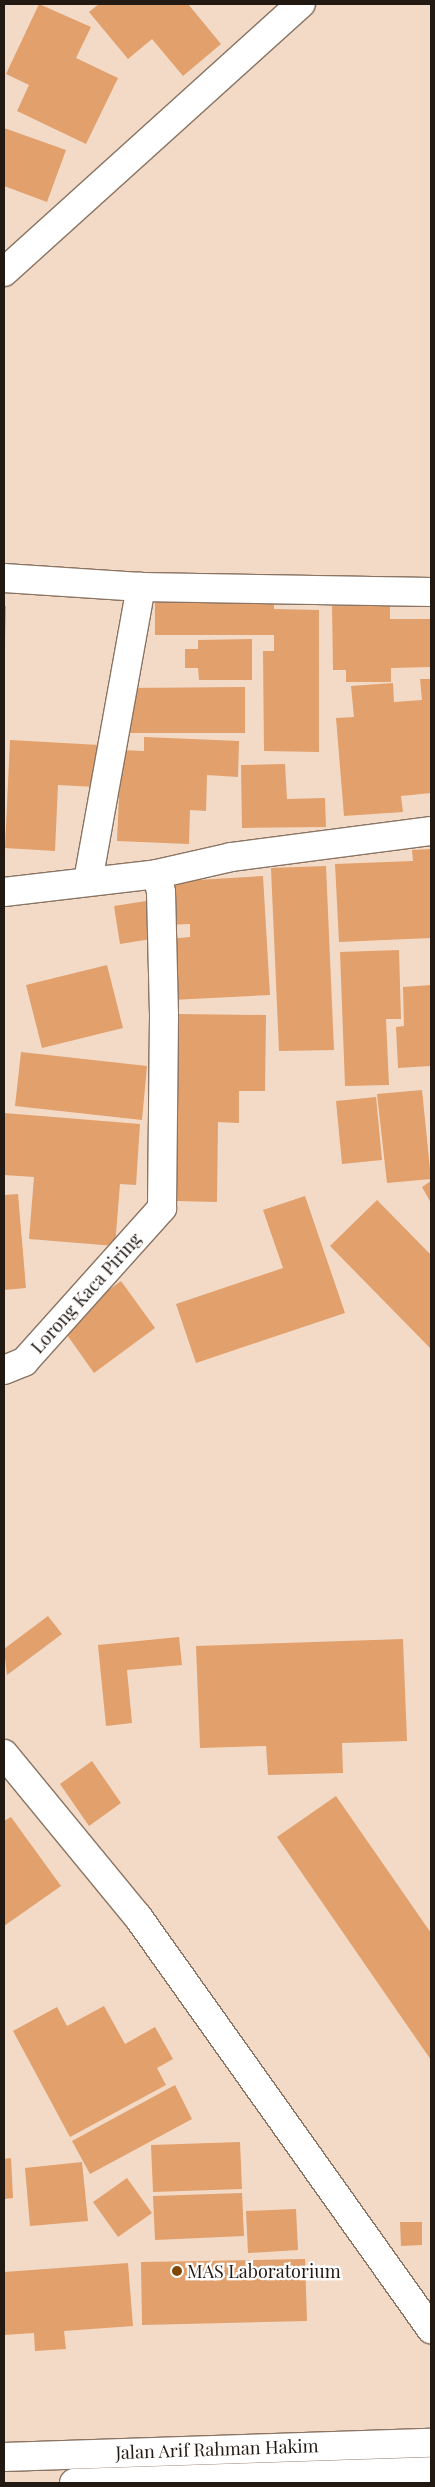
<!DOCTYPE html>
<style>
body{margin:0}
#map{position:relative;width:435px;height:2487px;overflow:hidden;background:#f3dac7;font-family:"Playfair Display",serif}
div>[style]{position:absolute}
.building>*{inset:0;background:#e1a06c}
.roads{filter:drop-shadow(1px 0 #8a7463) drop-shadow(-1px 0 #8a7463) drop-shadow(0 1px #8a7463) drop-shadow(0 -1px #8a7463)}
.minor>*{height:28px;margin:-14px;padding:0 14px;transform-origin:14px;border-radius:14px;background:#fff}
.tertiary>*{height:28px;margin:-14px;padding:0 14px;transform-origin:14px;border-radius:14px;background:#fff}
.secondary>*{height:28px;margin:-14px;padding:0 14px;transform-origin:14px;border-radius:14px;background:#fff}
.dots>*{width:14px;height:14px;translate:-50% -50%;box-sizing:border-box;border:2px solid #fff;border-radius:50%}
span{translate:-50% -50%;white-space:nowrap;text-align:center;line-height:1.15;-webkit-text-stroke:4.5px #fff;paint-order:stroke}
.street-label{font-size:18px;color:#221912}
.poi-label{font-size:18px;color:#221912}
.left{translate:0 -50%;text-align:left}
.frame{position:absolute;inset:0;border:5px solid #221912;pointer-events:none}
</style>
<div id="map">
<div class="building">
<div style="clip-path:polygon(39px 4px,91px 27px,76px 58px,118px 78px,86px 144px,17px 111px,29px 85px,6px 74px)"></div>
<div style="clip-path:polygon(99px 4px,188px 4px,221px 44px,183px 76px,152px 39px,128px 59px,89px 12px)"></div>
<div style="clip-path:polygon(4px 128px,66px 150px,47px 202px,4px 186px)"></div>
<div style="clip-path:polygon(155px 601px,274px 601px,274px 609px,319px 610px,319px 752px,264px 751px,263px 651px,274px 651px,274px 635px,155px 635px)"></div>
<div style="clip-path:polygon(4px 606px,6px 606px,5px 644px,4px 644px)"></div>
<div style="clip-path:polygon(332px 606px,390px 606px,390px 619px,431px 619px,431px 667px,391px 668px,391px 682px,346px 682px,346px 670px,333px 670px)"></div>
<div style="clip-path:polygon(252px 639px,252px 680px,199px 680px,198px 668px,185px 668px,185px 649px,198px 649px,198px 640px)"></div>
<div style="clip-path:polygon(420px 679px,431px 679px,431px 793px,401px 796px,403px 812px,344px 816px,336px 718px,354px 717px,351px 686px,393px 683px,394px 702px,422px 700px)"></div>
<div style="clip-path:polygon(245px 687px,245px 733px,127px 733px,126px 688px)"></div>
<div style="clip-path:polygon(144px 737px,239px 741px,238px 777px,207px 775px,206px 811px,190px 810px,189px 844px,117px 841px,121px 750px,144px 751px)"></div>
<div style="clip-path:polygon(10px 740px,99px 745px,96px 787px,58px 785px,55px 851px,5px 848px)"></div>
<div style="clip-path:polygon(285px 764px,287px 799px,325px 798px,326px 827px,242px 828px,241px 765px)"></div>
<div style="clip-path:polygon(431px 849px,431px 938px,339px 942px,335px 864px,413px 861px,412px 850px)"></div>
<div style="clip-path:polygon(326px 866px,334px 1050px,279px 1051px,271px 868px)"></div>
<div style="clip-path:polygon(263px 876px,270px 995px,172px 1000px,169px 939px,190px 937px,190px 924px,166px 925px,163px 882px)"></div>
<div style="clip-path:polygon(146px 901px,151px 939px,120px 944px,114px 906px)"></div>
<div style="clip-path:polygon(399px 950px,401px 1019px,386px 1019px,389px 1085px,345px 1086px,340px 952px)"></div>
<div style="clip-path:polygon(107px 965px,123px 1028px,42px 1048px,26px 985px)"></div>
<div style="clip-path:polygon(431px 985px,431px 1066px,398px 1068px,396px 1027px,404px 1026px,403px 987px)"></div>
<div style="clip-path:polygon(177px 1014px,266px 1015px,265px 1091px,239px 1091px,239px 1123px,218px 1122px,217px 1202px,176px 1201px)"></div>
<div style="clip-path:polygon(21px 1052px,147px 1066px,142px 1120px,15px 1106px)"></div>
<div style="clip-path:polygon(422px 1090px,431px 1179px,387px 1183px,377px 1094px)"></div>
<div style="clip-path:polygon(376px 1097px,382px 1160px,342px 1164px,336px 1101px)"></div>
<div style="clip-path:polygon(4px 1113px,140px 1124px,136px 1185px,120px 1184px,115px 1246px,29px 1239px,34px 1177px,4px 1175px)"></div>
<div style="clip-path:polygon(431px 1181px,431px 1203px,422px 1187px)"></div>
<div style="clip-path:polygon(18px 1194px,26px 1288px,4px 1290px,4px 1195px)"></div>
<div style="clip-path:polygon(305px 1196px,345px 1313px,196px 1363px,176px 1304px,283px 1268px,263px 1210px)"></div>
<div style="clip-path:polygon(377px 1200px,431px 1255px,431px 1349px,330px 1246px)"></div>
<div style="clip-path:polygon(121px 1281px,155px 1328px,94px 1373px,60px 1325px)"></div>
<div style="clip-path:polygon(48px 1616px,62px 1634px,7px 1675px,4px 1649px)"></div>
<div style="clip-path:polygon(179px 1637px,182px 1665px,127px 1670px,132px 1723px,106px 1726px,98px 1645px)"></div>
<div style="clip-path:polygon(403px 1639px,407px 1741px,342px 1743px,343px 1773px,268px 1775px,266px 1746px,200px 1748px,196px 1646px)"></div>
<div style="clip-path:polygon(92px 1761px,121px 1803px,89px 1826px,60px 1784px)"></div>
<div style="clip-path:polygon(336px 1796px,431px 1933px,431px 2060px,277px 1837px)"></div>
<div style="clip-path:polygon(11px 1817px,61px 1886px,4px 1926px,4px 1821px)"></div>
<div style="clip-path:polygon(104px 2006px,125px 2044px,155px 2027px,173px 2059px,157px 2068px,166px 2085px,70px 2137px,13px 2031px,57px 2007px,67px 2026px)"></div>
<div style="clip-path:polygon(175px 2085px,192px 2119px,90px 2174px,72px 2141px)"></div>
<div style="clip-path:polygon(240px 2142px,242px 2189px,153px 2192px,151px 2145px)"></div>
<div style="clip-path:polygon(11px 2158px,13px 2198px,4px 2199px,4px 2159px)"></div>
<div style="clip-path:polygon(82px 2162px,88px 2221px,30px 2226px,25px 2168px)"></div>
<div style="clip-path:polygon(127px 2178px,152px 2213px,118px 2237px,93px 2202px)"></div>
<div style="clip-path:polygon(242px 2193px,244px 2236px,155px 2240px,153px 2196px)"></div>
<div style="clip-path:polygon(296px 2209px,298px 2250px,248px 2253px,246px 2211px)"></div>
<div style="clip-path:polygon(400px 2222px,422px 2222px,422px 2245px,401px 2246px)"></div>
<div style="clip-path:polygon(305px 2259px,307px 2321px,142px 2325px,141px 2262px)"></div>
<div style="clip-path:polygon(128px 2263px,133px 2326px,64px 2331px,66px 2349px,35px 2351px,34px 2333px,4px 2335px,4px 2272px)"></div>
</div>
<div class="roads">
<div class="minor">
<div style="left:4px;top:578px;width:137px;rotate:3.8deg"></div>
<div style="left:141px;top:587px;width:290px;rotate:1deg"></div>
<div style="left:88px;top:881px;width:299px;rotate:-79.8deg"></div>
<div style="left:4px;top:892px;width:154px;rotate:-6.7deg"></div>
<div style="left:157px;top:874px;width:76px;rotate:-12.9deg"></div>
<div style="left:231px;top:857px;width:202px;rotate:-7.4deg"></div>
<div style="left:4px;top:1370px;width:22px;rotate:-22deg"></div>
<div style="left:24px;top:1362px;width:207px;rotate:-48.1deg"></div>
<div style="left:162px;top:1208px;width:194px;rotate:-89.4deg"></div>
<div style="left:164px;top:1014px;width:122px;rotate:-91.4deg"></div>
<div style="left:161px;top:892px;width:18px;rotate:-103deg"></div>
</div>
<div class="tertiary">
<div style="left:4px;top:272px;width:400px;rotate:-42.1deg"></div>
<div style="left:4px;top:1754px;width:211px;rotate:50.6deg"></div>
<div style="left:138px;top:1917px;width:506px;rotate:54.58deg"></div>
</div>
<div class="secondary">
<div style="left:4px;top:2457px;width:427px;rotate:-1.9deg"></div>
<div style="left:74px;top:2483px;width:357px;rotate:-1.9deg"></div>
</div>
</div>
<div class="dots">
<div style="left:177px;top:2271px;background:#824601"></div>
</div>
<div class="street-label">
<span style="left:86px;top:1293px;rotate:-48deg">Lorong Kaca Piring</span>
<span style="left:217px;top:2449px;rotate:-2deg">Jalan Arif Rahman Hakim</span>
</div>
<div class="poi-label">
<span class="left" style="left:187px;top:2271px">MAS Laboratorium</span>
</div>
<div class="frame"></div>
</div>
